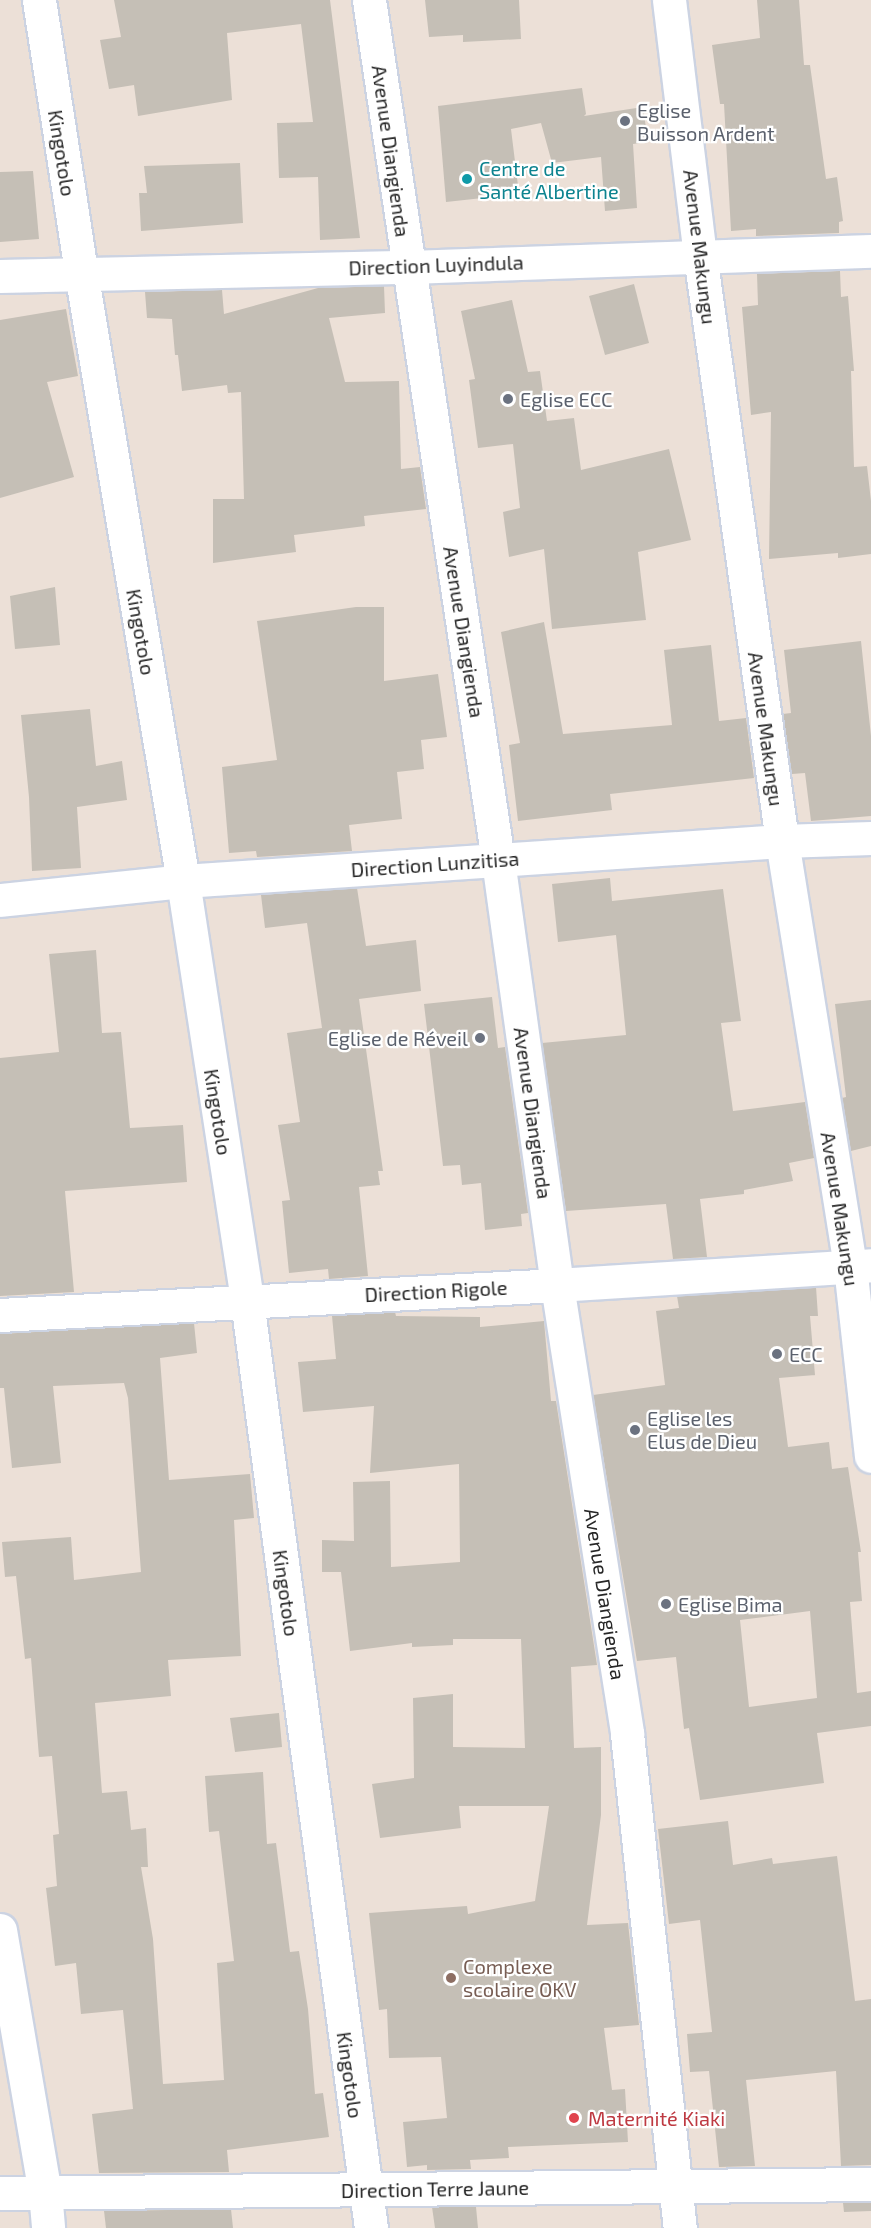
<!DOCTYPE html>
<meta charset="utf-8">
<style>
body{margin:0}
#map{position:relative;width:871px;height:2228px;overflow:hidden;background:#ece0d7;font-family:"Exo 2",sans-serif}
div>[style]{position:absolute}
.building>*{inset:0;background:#c5bfb6}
.roads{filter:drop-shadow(2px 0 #ccd3e2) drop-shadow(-2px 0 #ccd3e2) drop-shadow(0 2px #ccd3e2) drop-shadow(0 -2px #ccd3e2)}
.minor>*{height:33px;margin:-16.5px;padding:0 16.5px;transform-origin:16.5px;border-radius:16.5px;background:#fff}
.dots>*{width:16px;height:16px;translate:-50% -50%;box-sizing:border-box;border:3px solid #fff;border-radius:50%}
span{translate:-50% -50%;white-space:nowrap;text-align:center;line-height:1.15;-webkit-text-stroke:4.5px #fff;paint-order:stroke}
.worship-label{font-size:20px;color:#5b616d}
.left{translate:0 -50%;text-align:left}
.right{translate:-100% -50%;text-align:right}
.street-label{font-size:20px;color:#272727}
.culture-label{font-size:20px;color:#0d838f}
.education-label{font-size:20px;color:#785e54}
.health-label{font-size:20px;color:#be3a42}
</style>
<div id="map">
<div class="building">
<div style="clip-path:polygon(114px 0,330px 0,360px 238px,320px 240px,318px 177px,279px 178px,277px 123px,313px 122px,301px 24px,227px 33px,232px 100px,138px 116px,134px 85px,109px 89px,100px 40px,121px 37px)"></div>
<div style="clip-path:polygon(425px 0,519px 0,521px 39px,463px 42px,463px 35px,429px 37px)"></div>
<div style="clip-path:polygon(757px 0,799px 0,804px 65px,810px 65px,826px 179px,837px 177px,843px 221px,839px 222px,839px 233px,756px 236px,756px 229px,731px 231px,724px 104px,720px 104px,712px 45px,760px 38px)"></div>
<div style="clip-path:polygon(582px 88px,586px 114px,584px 116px,643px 107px,648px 142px,633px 144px,637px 208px,605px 211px,601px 157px,552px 163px,541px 123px,511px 129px,519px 194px,446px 202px,438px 106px)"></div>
<div style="clip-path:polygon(240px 163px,243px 223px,141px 231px,139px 193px,147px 193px,144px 166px)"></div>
<div style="clip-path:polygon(33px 171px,39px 239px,0 242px,0 172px)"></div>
<div style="clip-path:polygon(840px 271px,841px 297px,848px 296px,854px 371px,851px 371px,854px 467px,867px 466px,871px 501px,871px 554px,838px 558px,838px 553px,769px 559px,771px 412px,751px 415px,742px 307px,758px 305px,757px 274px)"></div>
<div style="clip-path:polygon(634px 284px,649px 343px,605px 355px,589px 296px)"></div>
<div style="clip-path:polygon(384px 286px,385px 313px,329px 318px,345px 382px,399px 381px,401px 469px,420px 467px,426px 509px,364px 516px,365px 526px,294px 535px,296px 552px,213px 563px,213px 499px,244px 499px,241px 392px,228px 393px,227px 385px,182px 391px,178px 355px,175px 355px,172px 319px,147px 318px,145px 292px,222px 290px,224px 314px,318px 288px)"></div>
<div style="clip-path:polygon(512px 300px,528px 372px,540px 371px,547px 421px,574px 418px,581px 470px,669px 449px,691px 540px,638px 552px,646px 620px,552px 629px,544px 549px,509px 557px,503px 512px,520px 508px,513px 444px,478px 448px,469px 380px,475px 379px,461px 311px)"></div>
<div style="clip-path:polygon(66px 309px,78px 376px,47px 382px,74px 477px,0 498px,0 320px)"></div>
<div style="clip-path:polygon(55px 587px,60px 645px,15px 649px,10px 596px)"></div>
<div style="clip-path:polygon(356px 607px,384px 607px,384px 681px,438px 674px,447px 737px,421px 740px,424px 769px,397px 772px,402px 819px,349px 825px,352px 851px,257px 857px,256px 851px,229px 853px,222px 767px,277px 760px,257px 621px)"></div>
<div style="clip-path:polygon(544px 622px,563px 734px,672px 725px,664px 650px,711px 645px,719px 721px,746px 718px,754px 778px,610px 794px,612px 810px,518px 821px,509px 745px,520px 743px,501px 632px)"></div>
<div style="clip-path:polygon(861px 641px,871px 736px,871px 816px,811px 821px,805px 773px,792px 774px,783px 714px,791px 713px,784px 650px)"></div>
<div style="clip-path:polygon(90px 709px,96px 766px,122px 761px,127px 800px,77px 807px,81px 868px,32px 871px,29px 797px,21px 715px)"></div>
<div style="clip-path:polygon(610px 878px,612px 901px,723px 889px,741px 1021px,721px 1023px,733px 1111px,805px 1102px,814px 1158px,789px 1163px,793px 1181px,744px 1190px,744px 1194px,700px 1199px,707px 1257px,673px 1259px,666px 1204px,566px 1211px,542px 1043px,626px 1035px,616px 935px,558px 942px,552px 884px)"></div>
<div style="clip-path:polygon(357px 888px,366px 946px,416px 940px,421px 991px,359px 999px,383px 1171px,378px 1171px,380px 1185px,359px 1187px,368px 1276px,329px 1279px,328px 1269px,289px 1273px,282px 1201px,290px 1200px,278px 1125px,300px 1122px,287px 1033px,322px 1028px,307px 923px,265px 928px,261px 895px)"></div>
<div style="clip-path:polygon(96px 950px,102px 1033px,121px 1032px,130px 1128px,183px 1125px,187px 1182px,65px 1191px,74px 1292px,0 1296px,0 1058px,59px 1052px,49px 954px)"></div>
<div style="clip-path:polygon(492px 997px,498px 1048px,505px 1047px,528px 1213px,521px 1214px,522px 1226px,485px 1230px,481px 1183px,462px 1185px,460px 1165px,443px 1166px,424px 1004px)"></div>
<div style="clip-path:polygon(871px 1000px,871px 1146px,851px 1151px,842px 1098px,846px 1097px,835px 1004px)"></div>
<div style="clip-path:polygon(evenodd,816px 1287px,818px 1316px,810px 1316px,815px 1375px,779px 1378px,788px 1447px,829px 1442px,832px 1469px,848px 1467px,861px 1552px,858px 1552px,862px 1601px,850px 1602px,857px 1693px,871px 1691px,871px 1726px,817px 1733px,824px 1783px,700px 1800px,689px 1728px,684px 1729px,676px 1657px,637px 1661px,593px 1395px,665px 1385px,656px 1311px,679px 1308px,677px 1296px,816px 1287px,810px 1611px,817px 1698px,749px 1707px,740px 1620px,810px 1611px)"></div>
<div style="clip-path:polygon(395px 1312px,396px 1316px,480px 1317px,480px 1327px,544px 1321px,551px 1401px,556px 1401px,597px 1665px,571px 1667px,574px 1748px,601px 1747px,601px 1815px,587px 1925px,628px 1923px,639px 2025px,604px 2028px,612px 2090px,625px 2089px,628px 2142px,508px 2147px,509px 2158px,470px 2160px,471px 2169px,427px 2170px,427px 2165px,407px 2167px,403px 2122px,447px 2118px,441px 2057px,389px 2058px,387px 2009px,379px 2010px,369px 1913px,467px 1906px,468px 1914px,535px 1901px,549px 1806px,459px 1806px,461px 1828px,380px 1838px,372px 1784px,414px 1778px,413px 1698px,453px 1694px,453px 1747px,525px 1748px,521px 1639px,453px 1639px,453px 1645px,412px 1647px,412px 1643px,350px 1651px,341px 1572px,322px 1572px,322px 1540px,354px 1541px,353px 1482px,390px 1481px,391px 1567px,460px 1562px,459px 1464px,370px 1473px,374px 1406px,303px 1412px,298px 1362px,336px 1359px,332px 1316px)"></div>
<div style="clip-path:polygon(194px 1323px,197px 1353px,160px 1358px,169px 1480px,250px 1474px,254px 1518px,234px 1520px,241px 1656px,168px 1660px,171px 1696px,95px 1703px,102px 1793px,127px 1791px,131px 1830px,146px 1828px,148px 1867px,141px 1867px,153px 1939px,163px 2084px,224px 2080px,217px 1963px,234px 1961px,219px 1831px,209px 1832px,205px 1776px,263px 1772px,267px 1844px,276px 1843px,290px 1952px,299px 1951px,308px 2009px,315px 2094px,323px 2093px,329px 2137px,227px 2150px,229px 2172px,99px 2173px,92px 2114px,133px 2109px,123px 2010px,81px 2014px,76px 1963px,55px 1966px,46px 1888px,57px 1886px,53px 1835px,59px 1834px,52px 1756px,39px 1757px,31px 1658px,25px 1659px,16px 1576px,5px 1577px,2px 1542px,71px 1537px,74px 1580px,141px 1572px,128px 1398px,124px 1383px,53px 1386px,61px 1463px,12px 1468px,4px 1388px,0 1388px,0 1334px)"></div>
<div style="clip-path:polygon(279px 1713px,282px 1747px,235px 1752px,230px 1718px)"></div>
<div style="clip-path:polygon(728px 1821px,733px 1865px,772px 1858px,773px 1864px,837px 1856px,855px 2001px,871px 1999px,871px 2165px,841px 2166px,836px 2071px,746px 2080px,755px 2166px,719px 2167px,709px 2071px,690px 2072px,687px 2034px,712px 2032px,700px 1920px,669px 1924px,658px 1829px)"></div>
<div style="clip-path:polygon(843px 2203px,871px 2203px,871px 2211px,844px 2212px)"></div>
<div style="clip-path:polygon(432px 2207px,476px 2207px,478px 2228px,435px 2228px)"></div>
<div style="clip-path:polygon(231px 2209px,233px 2228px,106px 2228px,104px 2211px)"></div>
</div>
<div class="roads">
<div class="minor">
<div style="left:39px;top:0;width:275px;rotate:81.2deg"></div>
<div style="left:81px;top:272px;width:617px;rotate:80.49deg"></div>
<div style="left:183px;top:881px;width:425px;rotate:81.3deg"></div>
<div style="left:247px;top:1301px;width:935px;rotate:82.38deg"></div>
<div style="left:369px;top:0;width:870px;rotate:81.47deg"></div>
<div style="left:498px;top:860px;width:429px;rotate:82.1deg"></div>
<div style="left:557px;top:1285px;width:454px;rotate:81.1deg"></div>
<div style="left:627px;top:1734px;width:497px;rotate:83.9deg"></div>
<div style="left:669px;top:0;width:257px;rotate:83.1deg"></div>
<div style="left:700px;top:255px;width:592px;rotate:82.03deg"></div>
<div style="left:782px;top:841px;width:430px;rotate:80.9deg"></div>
<div style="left:850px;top:1266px;width:191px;rotate:83.7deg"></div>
<div style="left:0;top:276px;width:409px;rotate:-1.3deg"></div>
<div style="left:409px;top:267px;width:462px;rotate:-2deg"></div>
<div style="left:0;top:900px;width:184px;rotate:-5.9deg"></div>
<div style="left:183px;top:881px;width:600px;rotate:-3.82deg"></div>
<div style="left:782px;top:841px;width:89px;rotate:-1.9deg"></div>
<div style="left:0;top:1315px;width:558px;rotate:-3.08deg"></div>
<div style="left:557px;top:1285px;width:315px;rotate:-3.6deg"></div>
<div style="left:0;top:1930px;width:266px;rotate:80.3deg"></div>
<div style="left:45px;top:2192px;width:36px;rotate:85deg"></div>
<div style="left:0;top:2193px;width:871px;rotate:-0.59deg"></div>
</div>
</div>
<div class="dots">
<div style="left:625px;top:121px;background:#6b7280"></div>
<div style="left:467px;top:179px;background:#0f9aa8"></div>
<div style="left:508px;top:399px;background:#6b7280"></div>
<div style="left:480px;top:1038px;background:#6b7280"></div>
<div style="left:777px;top:1354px;background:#6b7280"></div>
<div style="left:635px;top:1430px;background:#6b7280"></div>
<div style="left:666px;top:1604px;background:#6b7280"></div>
<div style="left:451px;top:1978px;background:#8d6e63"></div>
<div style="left:574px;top:2118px;background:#e0444e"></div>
</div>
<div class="worship-label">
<span class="left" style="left:637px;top:122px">Eglise<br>Buisson Ardent</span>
<span class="left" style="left:520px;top:399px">Eglise ECC</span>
<span class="right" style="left:468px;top:1038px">Eglise de Réveil</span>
<span class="left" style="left:789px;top:1354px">ECC</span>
<span class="left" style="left:647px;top:1430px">Eglise les<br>Elus de Dieu</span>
<span class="left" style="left:678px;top:1604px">Eglise Bima</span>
</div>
<div class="street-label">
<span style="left:391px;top:151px;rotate:82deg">Avenue Diangienda</span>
<span style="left:62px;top:153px;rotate:81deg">Kingotolo</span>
<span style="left:700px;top:247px;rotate:83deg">Avenue Makungu</span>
<span style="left:436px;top:265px;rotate:-2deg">Direction Luyindula</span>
<span style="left:141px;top:632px;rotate:80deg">Kingotolo</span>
<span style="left:464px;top:632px;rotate:81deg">Avenue Diangienda</span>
<span style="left:766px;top:729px;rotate:82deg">Avenue Makungu</span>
<span style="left:435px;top:864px;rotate:-4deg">Direction Lunzitisa</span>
<span style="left:218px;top:1112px;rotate:81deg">Kingotolo</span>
<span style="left:533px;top:1113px;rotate:82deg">Avenue Diangienda</span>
<span style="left:840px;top:1209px;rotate:81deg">Avenue Makungu</span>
<span style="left:436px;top:1291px;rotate:-3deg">Direction Rigole</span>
<span style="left:286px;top:1593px;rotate:82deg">Kingotolo</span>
<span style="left:605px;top:1594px;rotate:81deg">Avenue Diangienda</span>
<span style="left:350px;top:2075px;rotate:82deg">Kingotolo</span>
<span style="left:435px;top:2189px;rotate:-1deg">Direction Terre Jaune</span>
</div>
<div class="culture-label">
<span class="left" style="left:479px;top:180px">Centre de<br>Santé Albertine</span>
</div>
<div class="education-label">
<span class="left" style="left:463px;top:1978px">Complexe<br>scolaire OKV</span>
</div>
<div class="health-label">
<span class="left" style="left:588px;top:2118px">Maternité Kiaki</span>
</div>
</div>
